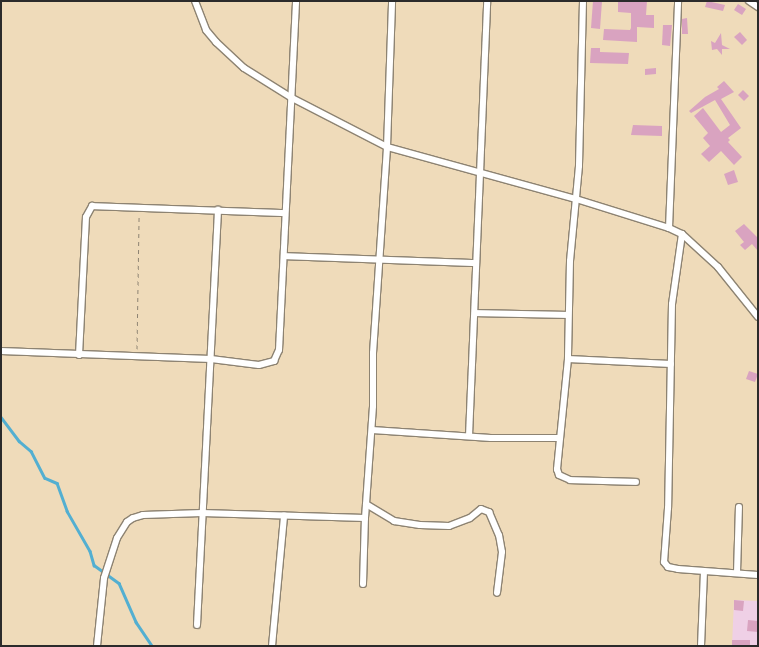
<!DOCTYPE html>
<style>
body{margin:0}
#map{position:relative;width:759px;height:647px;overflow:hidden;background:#efdbba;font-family:"Shantell Sans",sans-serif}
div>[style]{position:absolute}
.built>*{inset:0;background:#efd0e6}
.stream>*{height:2.5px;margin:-1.25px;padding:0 1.25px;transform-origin:1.25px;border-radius:1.25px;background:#53afd1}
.building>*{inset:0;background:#d9a3c0}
.path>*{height:1px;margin-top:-0.5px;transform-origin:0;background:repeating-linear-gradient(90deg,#8d8372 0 4px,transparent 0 8px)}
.roads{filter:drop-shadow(1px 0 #8d8372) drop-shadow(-1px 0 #8d8372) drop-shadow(0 1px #8d8372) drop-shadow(0 -1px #8d8372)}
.minor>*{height:6px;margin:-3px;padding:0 3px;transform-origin:3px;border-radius:3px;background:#fff}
span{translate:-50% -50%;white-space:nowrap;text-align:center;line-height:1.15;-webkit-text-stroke:4.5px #fdfcf7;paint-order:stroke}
.frame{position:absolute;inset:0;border:2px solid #2b2b2b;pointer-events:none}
</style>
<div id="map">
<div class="built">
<div style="clip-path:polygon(734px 600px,758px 601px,758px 646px,732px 646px)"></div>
</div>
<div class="stream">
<div style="left:1px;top:417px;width:30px;rotate:53deg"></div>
<div style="left:19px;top:441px;width:16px;rotate:40deg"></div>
<div style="left:31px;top:451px;width:30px;rotate:63deg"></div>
<div style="left:45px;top:478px;width:13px;rotate:23deg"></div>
<div style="left:57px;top:483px;width:30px;rotate:70deg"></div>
<div style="left:67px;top:511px;width:46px;rotate:60.1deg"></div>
<div style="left:90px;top:551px;width:15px;rotate:74deg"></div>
<div style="left:94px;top:565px;width:31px;rotate:36deg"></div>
<div style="left:119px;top:583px;width:43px;rotate:66.4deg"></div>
<div style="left:136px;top:622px;width:29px;rotate:56deg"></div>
</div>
<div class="building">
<div style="clip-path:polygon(593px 1px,602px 1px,600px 29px,591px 28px)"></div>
<div style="clip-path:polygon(618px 1px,647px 1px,646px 15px,654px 15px,654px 28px,637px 27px,637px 42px,603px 40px,604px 29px,630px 30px,631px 28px,631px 13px,618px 12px)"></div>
<div style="clip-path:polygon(707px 1px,725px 5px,723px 11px,705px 7px)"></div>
<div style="clip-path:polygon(738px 4px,746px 9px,742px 15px,734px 10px)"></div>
<div style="clip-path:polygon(687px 18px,688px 34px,682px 34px,682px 19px)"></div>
<div style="clip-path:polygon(663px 25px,672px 25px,670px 46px,662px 45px)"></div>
<div style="clip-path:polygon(740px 32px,747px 40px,742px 45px,734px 37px)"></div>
<div style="clip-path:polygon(721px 33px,722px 45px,730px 49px,722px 49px,722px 55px,717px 49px,712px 50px,711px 41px,715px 43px)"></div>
<div style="clip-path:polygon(591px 48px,600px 48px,600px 52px,629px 53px,628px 64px,590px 63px)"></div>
<div style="clip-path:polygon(656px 68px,656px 74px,645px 75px,645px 69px)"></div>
<div style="clip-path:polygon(724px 81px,734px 92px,721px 99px,741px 128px,728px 138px,730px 140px,728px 142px,742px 157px,734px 165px,721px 151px,709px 162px,701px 154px,710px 146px,703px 138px,708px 133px,694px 116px,703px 108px,721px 132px,730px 125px,715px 100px,691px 113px,689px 111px,705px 97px,719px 89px,717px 87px)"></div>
<div style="clip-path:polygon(743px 90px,749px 96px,744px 101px,738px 95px)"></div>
<div style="clip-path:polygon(633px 125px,662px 126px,662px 136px,631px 135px)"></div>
<div style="clip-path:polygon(734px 170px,738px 182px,728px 185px,724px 174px)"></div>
<div style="clip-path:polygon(744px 224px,758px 238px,758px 251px,752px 244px,745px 250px,740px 245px,744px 242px,735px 231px)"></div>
<div style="clip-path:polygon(749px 371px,758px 374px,755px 382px,746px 379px)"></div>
<div style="clip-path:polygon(734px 600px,744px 601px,743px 611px,734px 610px)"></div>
<div style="clip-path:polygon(748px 620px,758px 621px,758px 632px,747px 631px)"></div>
<div style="clip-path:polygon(732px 640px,750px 640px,750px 646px,732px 646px)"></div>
</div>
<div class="path">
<div style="left:137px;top:349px;width:133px;rotate:-89.1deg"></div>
</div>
<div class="roads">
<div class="minor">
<div style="left:195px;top:1px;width:31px;rotate:69deg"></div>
<div style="left:206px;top:30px;width:16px;rotate:50deg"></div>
<div style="left:216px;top:42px;width:38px;rotate:43deg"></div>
<div style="left:244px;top:68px;width:57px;rotate:32deg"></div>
<div style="left:292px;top:98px;width:107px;rotate:27.3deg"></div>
<div style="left:387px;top:147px;width:196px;rotate:15.4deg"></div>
<div style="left:576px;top:199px;width:97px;rotate:17.3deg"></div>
<div style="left:669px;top:228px;width:14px;rotate:25deg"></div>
<div style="left:682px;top:234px;width:49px;rotate:42.5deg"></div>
<div style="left:718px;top:267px;width:64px;rotate:51.3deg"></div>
<div style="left:583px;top:1px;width:165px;rotate:91.4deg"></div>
<div style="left:579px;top:166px;width:95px;rotate:95.4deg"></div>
<div style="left:570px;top:261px;width:98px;rotate:91.2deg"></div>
<div style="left:568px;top:359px;width:111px;rotate:95.7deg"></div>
<div style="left:557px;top:469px;width:6px;rotate:72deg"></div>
<div style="left:559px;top:475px;width:12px;rotate:24deg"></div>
<div style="left:570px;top:480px;width:66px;rotate:1.7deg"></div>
<div style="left:749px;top:1px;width:11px;rotate:34deg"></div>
<div style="left:669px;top:228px;width:227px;rotate:-87.7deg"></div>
<div style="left:682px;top:234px;width:71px;rotate:98.1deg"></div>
<div style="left:672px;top:304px;width:204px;rotate:91.1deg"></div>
<div style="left:668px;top:508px;width:54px;rotate:94.2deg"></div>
<div style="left:664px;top:562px;width:6px;rotate:51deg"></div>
<div style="left:668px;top:567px;width:10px;rotate:11deg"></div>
<div style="left:678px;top:569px;width:80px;rotate:4.3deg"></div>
<div style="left:284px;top:256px;width:192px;rotate:2.1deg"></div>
<div style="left:475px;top:313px;width:92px;rotate:1.2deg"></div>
<div style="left:1px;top:351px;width:210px;rotate:2.2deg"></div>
<div style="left:211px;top:359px;width:48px;rotate:7.1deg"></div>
<div style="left:259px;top:365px;width:16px;rotate:-15deg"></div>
<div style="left:274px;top:361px;width:12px;rotate:-66deg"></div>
<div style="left:279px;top:350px;width:349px;rotate:-87.2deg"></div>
<div style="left:79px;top:355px;width:138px;rotate:-87.1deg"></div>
<div style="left:86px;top:217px;width:13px;rotate:-61deg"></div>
<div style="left:92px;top:206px;width:193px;rotate:2.1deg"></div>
<div style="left:568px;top:359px;width:103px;rotate:2.8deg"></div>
<div style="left:372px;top:430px;width:119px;rotate:3.8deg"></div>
<div style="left:491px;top:438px;width:68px"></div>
<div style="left:469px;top:436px;width:435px;rotate:-87.6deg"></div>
<div style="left:366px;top:504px;width:33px;rotate:31deg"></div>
<div style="left:394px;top:521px;width:26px;rotate:9deg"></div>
<div style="left:420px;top:525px;width:29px;rotate:2deg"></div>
<div style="left:449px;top:526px;width:22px;rotate:-21deg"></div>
<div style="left:470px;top:518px;width:14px;rotate:-39deg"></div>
<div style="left:481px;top:509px;width:9px;rotate:21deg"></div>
<div style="left:489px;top:512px;width:25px;rotate:67deg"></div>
<div style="left:499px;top:535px;width:17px;rotate:80deg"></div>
<div style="left:502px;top:552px;width:41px;rotate:97deg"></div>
<div style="left:737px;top:573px;width:66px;rotate:-88.3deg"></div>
<div style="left:363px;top:584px;width:66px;rotate:-88.3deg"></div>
<div style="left:365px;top:518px;width:112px;rotate:-85.9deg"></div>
<div style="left:373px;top:406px;width:53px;rotate:-90deg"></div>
<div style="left:373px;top:353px;width:206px;rotate:-86.1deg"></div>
<div style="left:387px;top:147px;width:146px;rotate:-88deg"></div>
<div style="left:197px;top:625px;width:416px;rotate:-87.1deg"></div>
<div style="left:97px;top:646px;width:68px;rotate:-84.1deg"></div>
<div style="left:104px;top:578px;width:42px;rotate:-72deg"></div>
<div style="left:117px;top:538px;width:19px;rotate:-58deg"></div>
<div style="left:127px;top:522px;width:7px;rotate:-34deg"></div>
<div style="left:133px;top:518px;width:10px;rotate:-17deg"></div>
<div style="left:143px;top:515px;width:59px;rotate:-1.9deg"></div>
<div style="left:202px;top:513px;width:163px;rotate:1.8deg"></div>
<div style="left:272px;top:646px;width:131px;rotate:-84.7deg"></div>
<div style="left:701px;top:646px;width:74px;rotate:-87.7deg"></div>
</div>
</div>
<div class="frame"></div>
</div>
